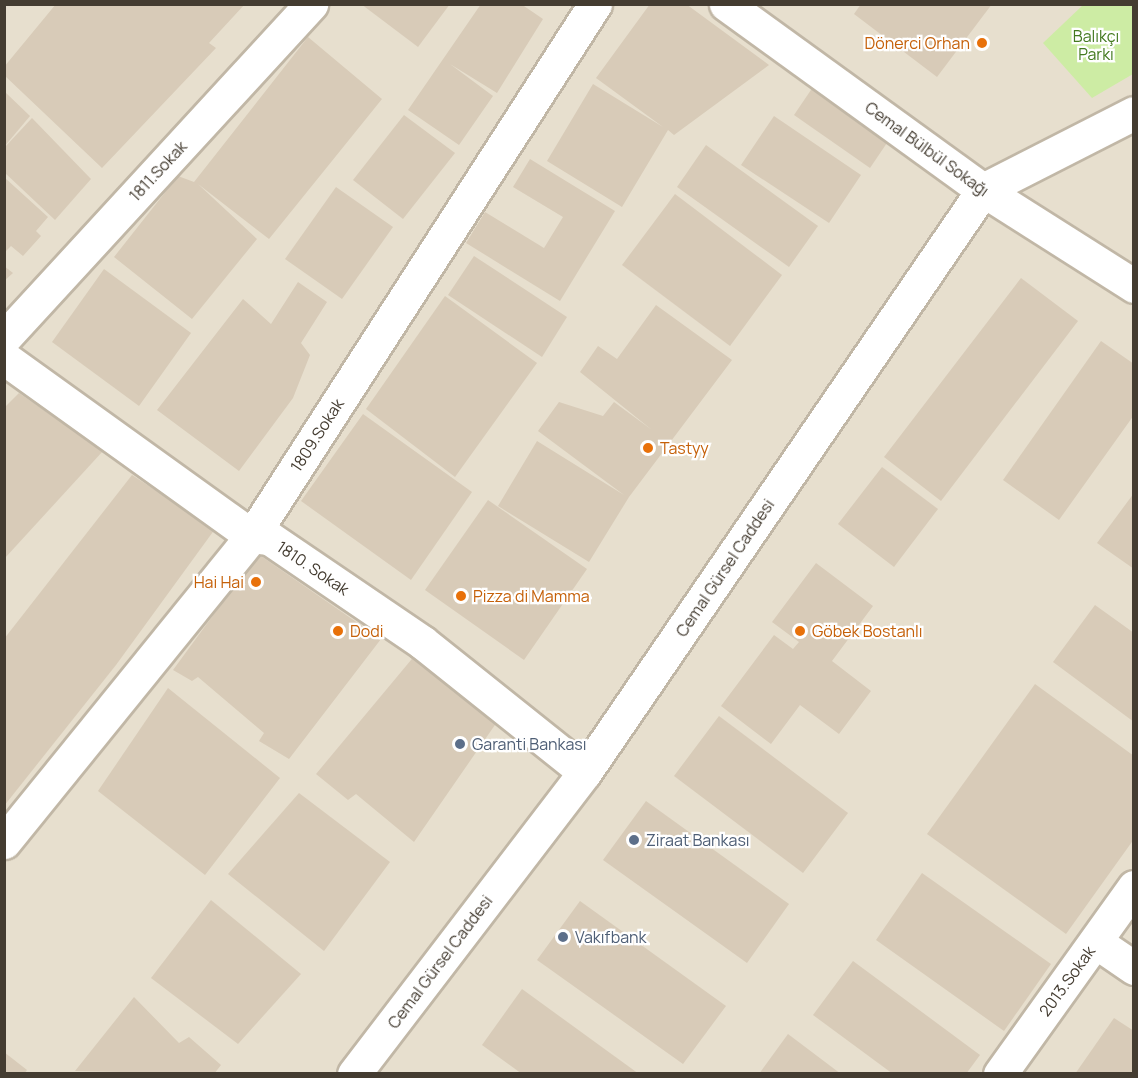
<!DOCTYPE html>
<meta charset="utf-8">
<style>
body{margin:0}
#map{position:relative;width:1138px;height:1078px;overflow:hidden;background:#f2ede1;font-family:Manrope,sans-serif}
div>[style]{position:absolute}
.residential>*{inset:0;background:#e7dfce}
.green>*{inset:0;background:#cdeca4}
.building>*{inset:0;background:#d8cbb8}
.roads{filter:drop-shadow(2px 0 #c1b7a6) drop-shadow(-2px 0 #c1b7a6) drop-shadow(0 2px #c1b7a6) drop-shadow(0 -2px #c1b7a6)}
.minor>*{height:33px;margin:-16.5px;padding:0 16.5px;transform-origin:16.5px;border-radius:16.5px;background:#fff}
.dots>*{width:16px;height:16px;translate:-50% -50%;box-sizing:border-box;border:3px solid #fff;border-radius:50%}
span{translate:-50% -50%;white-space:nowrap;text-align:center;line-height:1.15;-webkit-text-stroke:4.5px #fff;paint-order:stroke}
.park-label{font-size:16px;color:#447a20}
.food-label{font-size:16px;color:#c56008}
.right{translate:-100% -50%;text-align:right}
.left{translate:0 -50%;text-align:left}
.street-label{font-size:16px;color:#443c31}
.service-label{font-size:16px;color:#4e5e75}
.frame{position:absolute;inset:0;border:6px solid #443c31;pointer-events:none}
</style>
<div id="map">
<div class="residential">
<div style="clip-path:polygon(5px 5px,1133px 5px,1133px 1073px,5px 1073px)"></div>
</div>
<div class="green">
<div style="clip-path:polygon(1083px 5px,1133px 5px,1133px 74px,1092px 98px,1043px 43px)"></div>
</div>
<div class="building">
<div style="clip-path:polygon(56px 4px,245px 4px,209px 43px,216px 48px,102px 168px,4px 75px,4px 67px)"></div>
<div style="clip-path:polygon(361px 4px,450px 4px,418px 47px)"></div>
<div style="clip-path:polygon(481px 4px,521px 4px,543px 19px,497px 93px,450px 64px,493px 96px,459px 145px,408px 110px)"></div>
<div style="clip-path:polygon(650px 4px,686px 4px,769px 65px,674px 135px,668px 130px,622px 207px,547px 161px,593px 84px,663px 127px,596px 78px)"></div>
<div style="clip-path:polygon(861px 4px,992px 4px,937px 77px,854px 14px)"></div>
<div style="clip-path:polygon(308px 37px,382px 99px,269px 239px,198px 184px,257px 239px,192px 319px,114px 257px,178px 176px,194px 182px)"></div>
<div style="clip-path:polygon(815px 84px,891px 137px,870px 168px,794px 115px)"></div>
<div style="clip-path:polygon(4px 91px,30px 116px,4px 147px)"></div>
<div style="clip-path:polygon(404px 115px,455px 153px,403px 219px,353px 180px)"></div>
<div style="clip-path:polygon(774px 116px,861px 175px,829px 223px,741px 165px)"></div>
<div style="clip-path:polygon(32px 118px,91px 179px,55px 220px,4px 172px,4px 148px)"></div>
<div style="clip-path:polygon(706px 145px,818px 226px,789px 267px,677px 187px)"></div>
<div style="clip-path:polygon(530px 159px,615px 211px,560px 301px,466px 243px,485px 212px,544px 248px,563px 217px,513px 187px)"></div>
<div style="clip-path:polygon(4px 177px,48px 217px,36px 231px,41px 236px,23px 256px,11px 246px,4px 253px)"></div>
<div style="clip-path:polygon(336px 187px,393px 227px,342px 299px,285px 259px)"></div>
<div style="clip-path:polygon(675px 194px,782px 275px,730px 346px,622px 265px)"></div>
<div style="clip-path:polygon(474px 256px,567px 317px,542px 357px,448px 295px)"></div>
<div style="clip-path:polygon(4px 266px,13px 273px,4px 281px)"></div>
<div style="clip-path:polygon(104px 269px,191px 333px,139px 406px,52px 342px)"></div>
<div style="clip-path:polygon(1021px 278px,1078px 321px,941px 501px,884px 457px)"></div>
<div style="clip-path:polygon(298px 282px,327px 302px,301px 343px,310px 355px,293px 398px,239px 471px,157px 410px,243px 299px,271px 324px)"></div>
<div style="clip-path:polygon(445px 296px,537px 363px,455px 477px,366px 409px)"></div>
<div style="clip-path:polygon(656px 305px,732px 360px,629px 497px,589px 562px,498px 506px,537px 441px,624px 495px,538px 431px,559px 402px,603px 416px,614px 402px,652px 430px,580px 372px,598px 346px,617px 359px)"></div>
<div style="clip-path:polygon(1101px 341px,1134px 364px,1134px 415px,1059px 520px,1003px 480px)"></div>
<div style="clip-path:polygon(19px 393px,103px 451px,5px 558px,5px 407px)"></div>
<div style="clip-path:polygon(363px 414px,472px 492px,411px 580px,301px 501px)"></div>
<div style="clip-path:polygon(882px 467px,938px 509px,894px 567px,838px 524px)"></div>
<div style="clip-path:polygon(132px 475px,215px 529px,116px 665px,4px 806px,4px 639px)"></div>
<div style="clip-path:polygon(1134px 493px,1134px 569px,1097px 543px)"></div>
<div style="clip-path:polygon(488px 500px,587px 569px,524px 660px,425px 590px)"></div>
<div style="clip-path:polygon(258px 554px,381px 639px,289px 759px,259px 741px,264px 733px,198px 677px,192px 681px,173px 670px)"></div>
<div style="clip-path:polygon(816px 563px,873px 606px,832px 661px,871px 691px,839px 734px,800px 705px,771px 744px,721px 706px,774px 635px,793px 649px,799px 642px,772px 622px)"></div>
<div style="clip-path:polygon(1095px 605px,1134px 633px,1134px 722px,1053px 662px)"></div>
<div style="clip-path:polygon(416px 654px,497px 722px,414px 842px,356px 794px,348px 800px,316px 774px)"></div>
<div style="clip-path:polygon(1035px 684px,1134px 756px,1134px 839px,1066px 934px,927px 834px)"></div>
<div style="clip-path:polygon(168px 688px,280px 778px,205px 875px,98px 791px)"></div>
<div style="clip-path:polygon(719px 716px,848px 813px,803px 873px,674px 776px)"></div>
<div style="clip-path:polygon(299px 793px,390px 862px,324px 951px,228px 874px)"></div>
<div style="clip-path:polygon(646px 801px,789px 904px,747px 963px,603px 860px)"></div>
<div style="clip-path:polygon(922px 873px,1051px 964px,1004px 1031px,876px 940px)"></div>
<div style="clip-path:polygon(211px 900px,301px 974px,238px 1044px,151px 978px)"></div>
<div style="clip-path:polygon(580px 901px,726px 1006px,683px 1064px,537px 960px)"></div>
<div style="clip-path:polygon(853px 961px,980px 1055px,966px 1074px,893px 1074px,813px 1015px)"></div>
<div style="clip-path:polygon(522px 989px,639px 1074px,522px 1074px,482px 1045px)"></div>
<div style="clip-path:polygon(134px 997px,179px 1043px,189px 1037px,221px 1065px,214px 1074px,75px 1071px)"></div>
<div style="clip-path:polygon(1114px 1018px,1134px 1031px,1134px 1074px,1075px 1074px)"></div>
<div style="clip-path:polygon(788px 1034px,841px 1074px,759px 1074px)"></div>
<div style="clip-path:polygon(4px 1052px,27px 1070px,24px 1074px,4px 1074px)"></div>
</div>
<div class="roads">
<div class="minor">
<div style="left:726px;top:4px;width:317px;rotate:35.9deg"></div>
<div style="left:983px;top:190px;width:179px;rotate:32.4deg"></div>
<div style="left:4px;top:338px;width:454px;rotate:-47.4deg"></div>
<div style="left:4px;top:358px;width:305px;rotate:35.7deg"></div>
<div style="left:252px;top:536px;width:17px;rotate:7deg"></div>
<div style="left:269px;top:538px;width:185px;rotate:34.2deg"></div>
<div style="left:422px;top:642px;width:208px;rotate:38.6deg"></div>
<div style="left:4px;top:842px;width:394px;rotate:-51deg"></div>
<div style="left:252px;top:536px;width:633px;rotate:-57.19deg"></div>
<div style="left:1096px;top:942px;width:46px;rotate:34.4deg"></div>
<div style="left:354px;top:1074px;width:380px;rotate:-52.6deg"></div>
<div style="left:585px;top:772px;width:705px;rotate:-55.63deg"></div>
<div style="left:983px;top:190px;width:169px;rotate:-27deg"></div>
<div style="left:1000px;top:1074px;width:230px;rotate:-54.4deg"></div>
</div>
</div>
<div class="dots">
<div style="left:982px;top:43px;background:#e8710a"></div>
<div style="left:648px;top:448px;background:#e8710a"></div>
<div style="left:256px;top:582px;background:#e8710a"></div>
<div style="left:461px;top:596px;background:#e8710a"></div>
<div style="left:338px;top:631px;background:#e8710a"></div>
<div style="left:800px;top:631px;background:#e8710a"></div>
<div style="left:460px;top:744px;background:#5c6f8a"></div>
<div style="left:634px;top:840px;background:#5c6f8a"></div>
<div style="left:563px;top:937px;background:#5c6f8a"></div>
</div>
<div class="park-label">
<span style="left:1096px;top:45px">Balıkçı<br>Parkı</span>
</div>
<div class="food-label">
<span class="right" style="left:970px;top:43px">Dönerci Orhan</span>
<span class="left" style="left:660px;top:448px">Tastyy</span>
<span class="right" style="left:244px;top:582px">Hai Hai</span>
<span class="left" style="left:473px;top:596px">Pizza di Mamma</span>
<span class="left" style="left:350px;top:631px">Dodi</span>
<span class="left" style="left:812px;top:631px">Göbek Bostanlı</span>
</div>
<div class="street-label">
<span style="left:927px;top:149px;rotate:36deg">Cemal Bülbül Sokağı</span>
<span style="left:158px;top:171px;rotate:-47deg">1811.Sokak</span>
<span style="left:317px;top:435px;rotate:-57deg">1809.Sokak</span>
<span style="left:313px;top:568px;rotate:34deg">1810. Sokak</span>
<span style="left:725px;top:568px;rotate:-56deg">Cemal Gürsel Caddesi</span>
<span style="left:440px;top:962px;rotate:-53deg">Cemal Gürsel Caddesi</span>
<span style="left:1067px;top:981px;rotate:-54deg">2013.Sokak</span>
</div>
<div class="service-label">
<span class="left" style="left:472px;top:744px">Garanti Bankası</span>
<span class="left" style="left:646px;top:840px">Ziraat Bankası</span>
<span class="left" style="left:575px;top:937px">Vakıfbank</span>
</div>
<div class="frame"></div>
</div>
